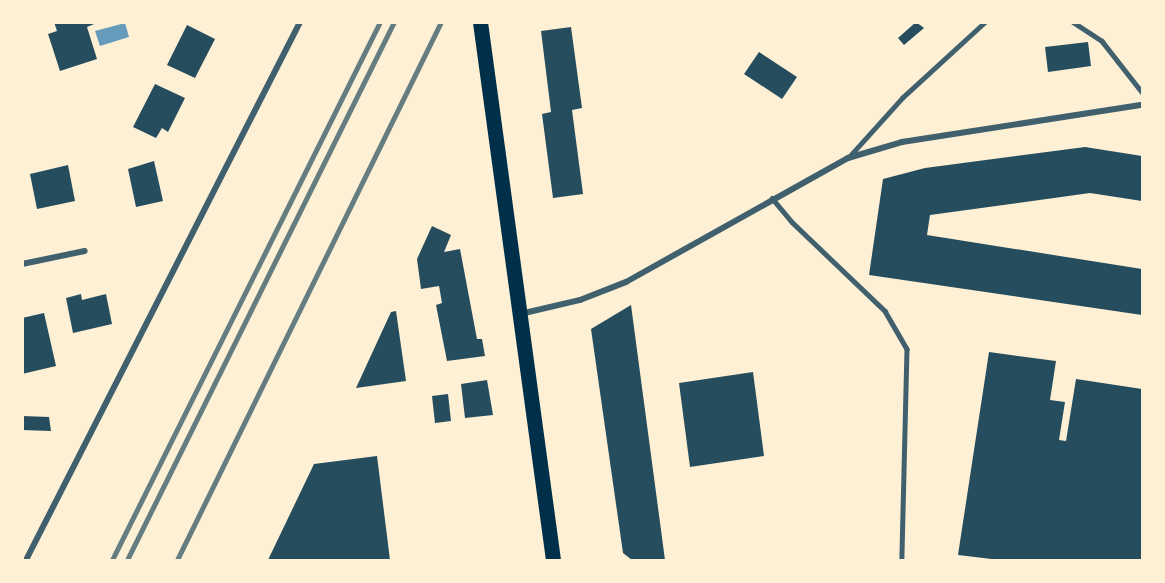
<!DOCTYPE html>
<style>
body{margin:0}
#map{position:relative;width:1165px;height:583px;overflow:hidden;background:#fdf0d5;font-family:"Space Grotesk",sans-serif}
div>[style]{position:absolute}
.water>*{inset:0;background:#669bbc}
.building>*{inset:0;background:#264d5e}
.service>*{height:4.5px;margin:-2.25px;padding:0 2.25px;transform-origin:2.25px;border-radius:2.25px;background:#3f606c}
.minor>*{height:6px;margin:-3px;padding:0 3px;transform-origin:3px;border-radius:3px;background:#3f606c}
.primary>*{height:15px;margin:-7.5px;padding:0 7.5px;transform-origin:7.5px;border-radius:7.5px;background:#003049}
.rail>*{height:4.5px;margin:-2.25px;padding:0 2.25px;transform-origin:2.25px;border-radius:2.25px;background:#657d81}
span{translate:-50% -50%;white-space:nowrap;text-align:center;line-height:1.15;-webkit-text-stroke:4.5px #fdf0d5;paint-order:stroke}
.frame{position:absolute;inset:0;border:24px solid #fdf0d5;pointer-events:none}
</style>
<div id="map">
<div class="water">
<div style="clip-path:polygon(125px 23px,129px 37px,100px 46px,95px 31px)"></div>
</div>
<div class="building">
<div style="clip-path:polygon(54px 22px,99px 22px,87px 27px,97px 59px,60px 71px,48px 34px,57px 31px)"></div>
<div style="clip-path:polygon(916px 22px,924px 28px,904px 45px,898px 38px)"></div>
<div style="clip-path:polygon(187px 25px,215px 39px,195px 78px,167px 65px)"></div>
<div style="clip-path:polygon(571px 27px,582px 108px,572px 110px,583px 194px,553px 198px,542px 114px,551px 112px,541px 31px)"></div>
<div style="clip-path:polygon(1088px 42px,1091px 66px,1048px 72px,1045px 47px)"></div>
<div style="clip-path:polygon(759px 52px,797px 77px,782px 99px,744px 74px)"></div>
<div style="clip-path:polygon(155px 84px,185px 98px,168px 132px,162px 128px,156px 138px,133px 127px)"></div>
<div style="clip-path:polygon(1085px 147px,1142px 156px,1142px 201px,1090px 193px,930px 215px,927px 235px,1142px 269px,1142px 315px,869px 275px,883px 179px,925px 168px)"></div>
<div style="clip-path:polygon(154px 161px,163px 201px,136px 207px,128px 169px)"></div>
<div style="clip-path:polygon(68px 165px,75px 201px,37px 209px,30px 174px)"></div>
<div style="clip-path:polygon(432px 226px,451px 235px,444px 252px,460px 249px,477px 339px,482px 339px,485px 356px,447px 361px,436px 305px,442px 303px,439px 286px,421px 289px,417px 259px)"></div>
<div style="clip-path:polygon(81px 294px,82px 300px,106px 294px,112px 324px,73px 333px,66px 298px)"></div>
<div style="clip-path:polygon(631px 305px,665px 560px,632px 560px,623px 553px,591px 329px)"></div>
<div style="clip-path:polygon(396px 311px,406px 381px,356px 388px,391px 312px)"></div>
<div style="clip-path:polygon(44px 313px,56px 366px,22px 374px,22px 318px)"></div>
<div style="clip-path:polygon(989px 352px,1056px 361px,1050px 400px,1065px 402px,1059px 440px,1066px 441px,1076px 379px,1142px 389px,1142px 560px,1000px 560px,958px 555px)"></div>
<div style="clip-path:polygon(753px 372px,764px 456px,690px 467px,679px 383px)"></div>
<div style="clip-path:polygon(487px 380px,493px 415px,465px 418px,461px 384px)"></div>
<div style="clip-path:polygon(448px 394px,451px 421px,435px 423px,432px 396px)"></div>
<div style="clip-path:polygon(22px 416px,49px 417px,51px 431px,22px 430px)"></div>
<div style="clip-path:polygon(377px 456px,390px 560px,268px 560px,314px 464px)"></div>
</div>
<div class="service">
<div style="left:1073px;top:22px;width:35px;rotate:33deg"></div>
<div style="left:1102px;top:41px;width:65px;rotate:51.9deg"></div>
<div style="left:848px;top:158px;width:81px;rotate:-48deg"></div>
<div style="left:902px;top:98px;width:113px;rotate:-42.5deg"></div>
<div style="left:772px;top:198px;width:31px;rotate:50deg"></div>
<div style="left:792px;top:222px;width:129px;rotate:43.7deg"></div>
<div style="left:885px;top:311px;width:44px;rotate:59.9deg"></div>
<div style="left:907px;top:349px;width:211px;rotate:91.4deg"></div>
</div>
<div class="minor">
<div style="left:22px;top:264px;width:64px;rotate:-11.7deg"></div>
<div style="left:520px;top:314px;width:62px;rotate:-13.1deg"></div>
<div style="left:580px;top:300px;width:49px;rotate:-21.4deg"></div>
<div style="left:626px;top:282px;width:254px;rotate:-29.2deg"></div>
<div style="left:848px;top:158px;width:56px;rotate:-16.5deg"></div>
<div style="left:902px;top:142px;width:243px;rotate:-8.8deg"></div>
<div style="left:26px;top:560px;width:604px;rotate:-63.01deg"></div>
</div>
<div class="primary">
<div style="left:480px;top:22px;width:543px;rotate:82.27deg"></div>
</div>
<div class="rail">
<div style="left:112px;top:560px;width:601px;rotate:-63.52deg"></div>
<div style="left:127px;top:560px;width:601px;rotate:-63.61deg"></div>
<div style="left:177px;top:560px;width:599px;rotate:-63.86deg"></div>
</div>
<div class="frame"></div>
</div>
